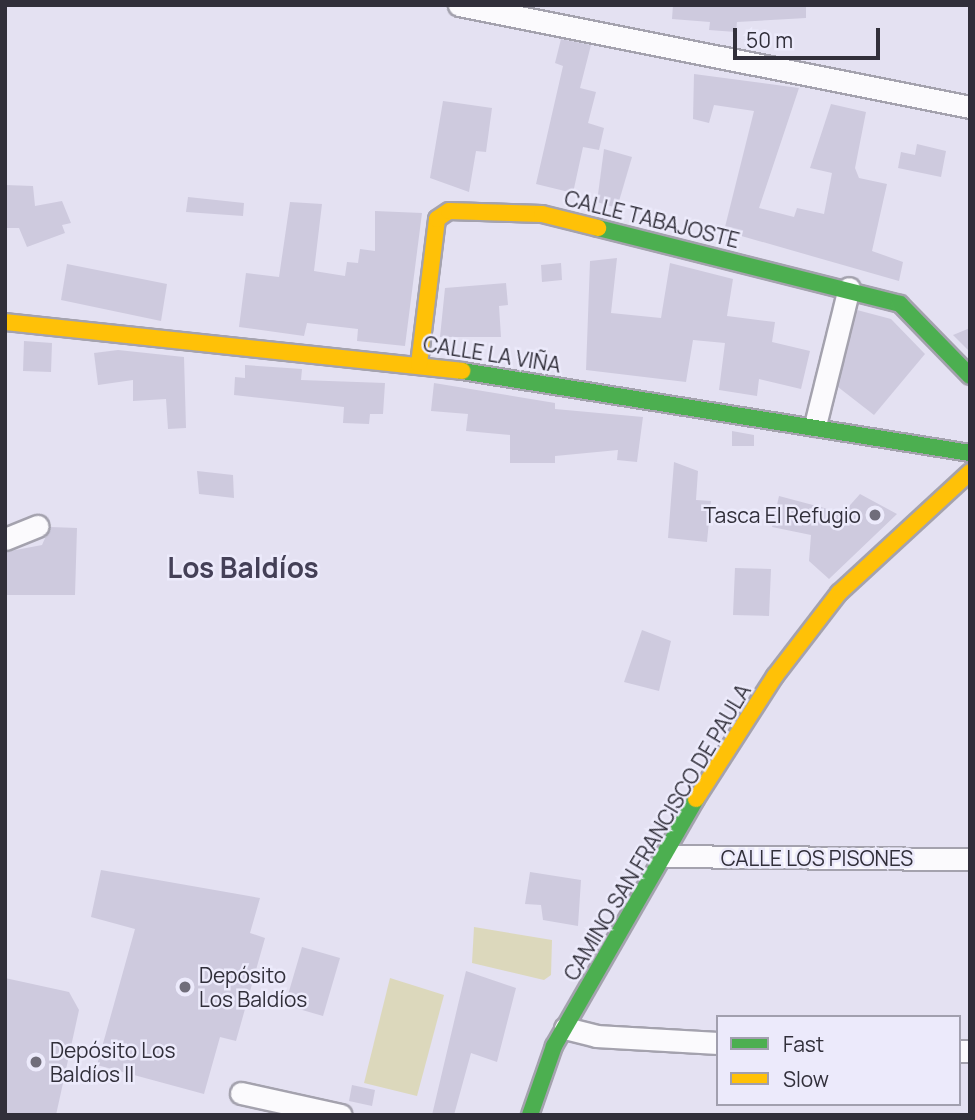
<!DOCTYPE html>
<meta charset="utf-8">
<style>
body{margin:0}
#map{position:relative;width:975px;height:1120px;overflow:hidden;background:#e4e1f2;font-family:Manrope,sans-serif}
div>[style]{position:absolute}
.green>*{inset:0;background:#dcd8bc}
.building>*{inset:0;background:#cecade}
.roads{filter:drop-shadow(2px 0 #a4a2ae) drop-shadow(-2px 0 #a4a2ae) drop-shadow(0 2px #a4a2ae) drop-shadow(0 -2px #a4a2ae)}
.street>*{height:21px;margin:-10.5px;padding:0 10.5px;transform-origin:10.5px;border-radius:10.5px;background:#fbfafd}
.fast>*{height:16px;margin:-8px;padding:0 8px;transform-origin:8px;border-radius:8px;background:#4caf50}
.slow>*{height:16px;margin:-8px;padding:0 8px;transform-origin:8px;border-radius:8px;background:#ffc107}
.dots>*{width:19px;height:19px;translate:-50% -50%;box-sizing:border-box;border:4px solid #eceafb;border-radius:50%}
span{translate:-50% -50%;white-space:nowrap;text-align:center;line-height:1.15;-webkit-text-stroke:5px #eceafb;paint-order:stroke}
.street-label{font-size:21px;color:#312f3a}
.poi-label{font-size:21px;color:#312f3a}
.right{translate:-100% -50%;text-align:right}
.left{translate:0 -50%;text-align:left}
.district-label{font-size:28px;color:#444057;font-weight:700}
.frame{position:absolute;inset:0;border:7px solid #312f3a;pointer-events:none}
.legend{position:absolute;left:716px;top:1015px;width:245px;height:91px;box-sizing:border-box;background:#eceafb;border:2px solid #a19fae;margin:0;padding:9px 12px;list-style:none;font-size:21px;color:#312f3a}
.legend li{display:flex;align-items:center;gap:14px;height:35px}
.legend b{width:35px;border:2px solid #a19fae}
.scale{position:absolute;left:733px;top:28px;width:147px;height:32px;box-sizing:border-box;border:4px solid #312f3a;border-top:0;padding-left:9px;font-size:21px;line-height:24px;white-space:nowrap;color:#312f3a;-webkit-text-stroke:5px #eceafb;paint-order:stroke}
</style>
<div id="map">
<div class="green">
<div style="clip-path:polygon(474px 927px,552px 940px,551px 975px,544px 980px,472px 963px)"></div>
<div style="clip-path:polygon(390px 978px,444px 995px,417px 1096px,364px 1083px)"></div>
</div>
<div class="building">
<div style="clip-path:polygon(673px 5px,806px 5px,806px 18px,737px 22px,736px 32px,709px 30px,710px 22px,672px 19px)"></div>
<div style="clip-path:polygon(561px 39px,591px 45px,580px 88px,596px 92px,588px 123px,604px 128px,599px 150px,583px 147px,573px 193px,536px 184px,563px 66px,555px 63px)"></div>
<div style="clip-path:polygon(694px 74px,799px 88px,759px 208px,794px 217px,797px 208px,824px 214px,832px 173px,810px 168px,831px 104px,866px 112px,855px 168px,859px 178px,887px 184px,872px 251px,903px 262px,899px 281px,724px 231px,754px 111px,714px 105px,709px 123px,693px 119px)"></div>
<div style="clip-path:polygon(443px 101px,492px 108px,486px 152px,476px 151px,469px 192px,430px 178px)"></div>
<div style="clip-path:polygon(917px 144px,946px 151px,941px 177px,898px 168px,901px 152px,915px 155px)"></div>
<div style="clip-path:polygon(604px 149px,632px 157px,617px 208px,597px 202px)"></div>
<div style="clip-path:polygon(5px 185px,33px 186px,35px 206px,62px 201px,71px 223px,62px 225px,65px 233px,27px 247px,19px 228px,5px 228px)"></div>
<div style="clip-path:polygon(188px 197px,244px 203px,243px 216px,186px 212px)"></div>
<div style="clip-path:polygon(290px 202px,322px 204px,314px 271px,345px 276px,347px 262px,358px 263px,360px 249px,375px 251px,375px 211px,422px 213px,405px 346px,357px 341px,358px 329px,307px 323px,304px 336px,239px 327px,246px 273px,279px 277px)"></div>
<div style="clip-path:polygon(617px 258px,611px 313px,661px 318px,670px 263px,733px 279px,727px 316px,775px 322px,772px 342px,810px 351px,801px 389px,759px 379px,757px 396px,719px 390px,725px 343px,693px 340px,686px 382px,586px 370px,590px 261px)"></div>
<div style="clip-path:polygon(561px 263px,562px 280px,542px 282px,541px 265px)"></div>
<div style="clip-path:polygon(67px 264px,167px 284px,161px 321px,61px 300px)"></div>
<div style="clip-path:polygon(506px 283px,508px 305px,499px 306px,501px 337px,440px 337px,445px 288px)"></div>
<div style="clip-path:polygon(857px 310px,891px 319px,925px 354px,874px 415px,838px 387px)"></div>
<div style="clip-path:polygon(970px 328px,970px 352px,953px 335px)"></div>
<div style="clip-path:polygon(24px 341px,52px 343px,51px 372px,23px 371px)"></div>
<div style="clip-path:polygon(118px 350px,184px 357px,186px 428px,168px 429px,166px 399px,133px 401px,133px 380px,98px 385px,94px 353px)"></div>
<div style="clip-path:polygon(245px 365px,302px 369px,301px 380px,385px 383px,383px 414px,370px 414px,369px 424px,343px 423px,344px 407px,234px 395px,235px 377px,245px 378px)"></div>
<div style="clip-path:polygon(434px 383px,555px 403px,555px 409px,643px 417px,637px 462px,617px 460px,618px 450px,555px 456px,555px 463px,510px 463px,510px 435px,466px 431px,468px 414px,431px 411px)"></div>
<div style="clip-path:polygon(732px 431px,754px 435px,754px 446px,732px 446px)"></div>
<div style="clip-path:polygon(674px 462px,698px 471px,696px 500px,711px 501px,707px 542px,668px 538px)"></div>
<div style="clip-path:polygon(197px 471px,233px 475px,234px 498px,199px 494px)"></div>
<div style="clip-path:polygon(860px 494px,897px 514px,829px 579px,809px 561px,811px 535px,772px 527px,779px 496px,843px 513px)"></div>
<div style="clip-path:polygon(50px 527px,77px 528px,75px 595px,5px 595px,5px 552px,42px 545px)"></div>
<div style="clip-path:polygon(735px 568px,771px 569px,769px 616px,733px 615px)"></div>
<div style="clip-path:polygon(642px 630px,671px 641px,659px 691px,624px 682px)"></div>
<div style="clip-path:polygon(101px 870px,260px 898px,250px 933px,265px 938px,236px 1041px,220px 1037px,204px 1094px,97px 1065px,135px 929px,91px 917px)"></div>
<div style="clip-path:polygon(530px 872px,581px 880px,578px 926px,543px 920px,541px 905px,525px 904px)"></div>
<div style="clip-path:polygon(302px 947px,340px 958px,323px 1016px,285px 1005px)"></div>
<div style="clip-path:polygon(466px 971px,516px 988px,497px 1062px,471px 1053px,454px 1115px,432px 1115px)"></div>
<div style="clip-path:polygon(5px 978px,69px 992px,79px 1010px,56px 1115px,5px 1115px)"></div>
<div style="clip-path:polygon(352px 1085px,375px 1090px,372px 1106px,349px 1101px)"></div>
</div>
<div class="roads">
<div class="street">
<div style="left:459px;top:5px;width:521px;rotate:11.29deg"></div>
<div style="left:815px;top:425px;width:141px;rotate:-76.1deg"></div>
<div style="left:5px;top:539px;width:35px;rotate:-22deg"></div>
<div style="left:664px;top:856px;width:306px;rotate:0.6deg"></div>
<div style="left:565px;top:1028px;width:32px;rotate:14deg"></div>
<div style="left:596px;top:1036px;width:122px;rotate:3.3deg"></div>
<div style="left:959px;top:1051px;width:11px"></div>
<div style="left:241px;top:1093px;width:102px;rotate:12.4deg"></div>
</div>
<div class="fast">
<div style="left:598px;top:228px;width:311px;rotate:14.1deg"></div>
<div style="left:900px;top:304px;width:100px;rotate:45.8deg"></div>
<div style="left:462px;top:371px;width:515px;rotate:9.17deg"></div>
<div style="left:530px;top:1115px;width:73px;rotate:-70.8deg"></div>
<div style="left:554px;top:1046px;width:285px;rotate:-60.1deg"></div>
</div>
<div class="slow">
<div style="left:5px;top:322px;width:460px;rotate:6.1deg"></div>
<div style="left:419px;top:364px;width:146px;rotate:-82.9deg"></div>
<div style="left:437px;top:219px;width:14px;rotate:-34deg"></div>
<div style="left:449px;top:211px;width:93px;rotate:1.8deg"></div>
<div style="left:542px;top:214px;width:58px;rotate:14deg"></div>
<div style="left:696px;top:799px;width:146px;rotate:-57.3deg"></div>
<div style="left:775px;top:676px;width:105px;rotate:-52.4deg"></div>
<div style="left:839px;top:593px;width:178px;rotate:-42.7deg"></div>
</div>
</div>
<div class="dots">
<div style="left:875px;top:515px;background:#706d7a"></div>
<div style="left:185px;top:987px;background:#706d7a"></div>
<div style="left:36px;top:1062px;background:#706d7a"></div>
</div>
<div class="street-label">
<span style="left:652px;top:219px;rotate:14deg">CALLE TABAJOSTE</span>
<span style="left:492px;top:354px;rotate:9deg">CALLE LA VIÑA</span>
<span style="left:657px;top:832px;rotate:-59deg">CAMINO SAN FRANCISCO DE PAULA</span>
<span style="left:817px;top:858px">CALLE LOS PISONES</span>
</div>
<div class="poi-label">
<span class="right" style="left:861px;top:515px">Tasca El Refugio</span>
<span class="left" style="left:199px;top:987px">Depósito<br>Los Baldíos</span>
<span class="left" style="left:50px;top:1062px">Depósito Los<br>Baldíos II</span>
</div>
<div class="district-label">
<span style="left:243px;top:567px">Los Baldíos</span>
</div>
<div class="frame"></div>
<ul class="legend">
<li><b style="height:9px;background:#4caf50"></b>Fast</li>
<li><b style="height:9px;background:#ffc107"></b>Slow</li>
</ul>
<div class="scale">50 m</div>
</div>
